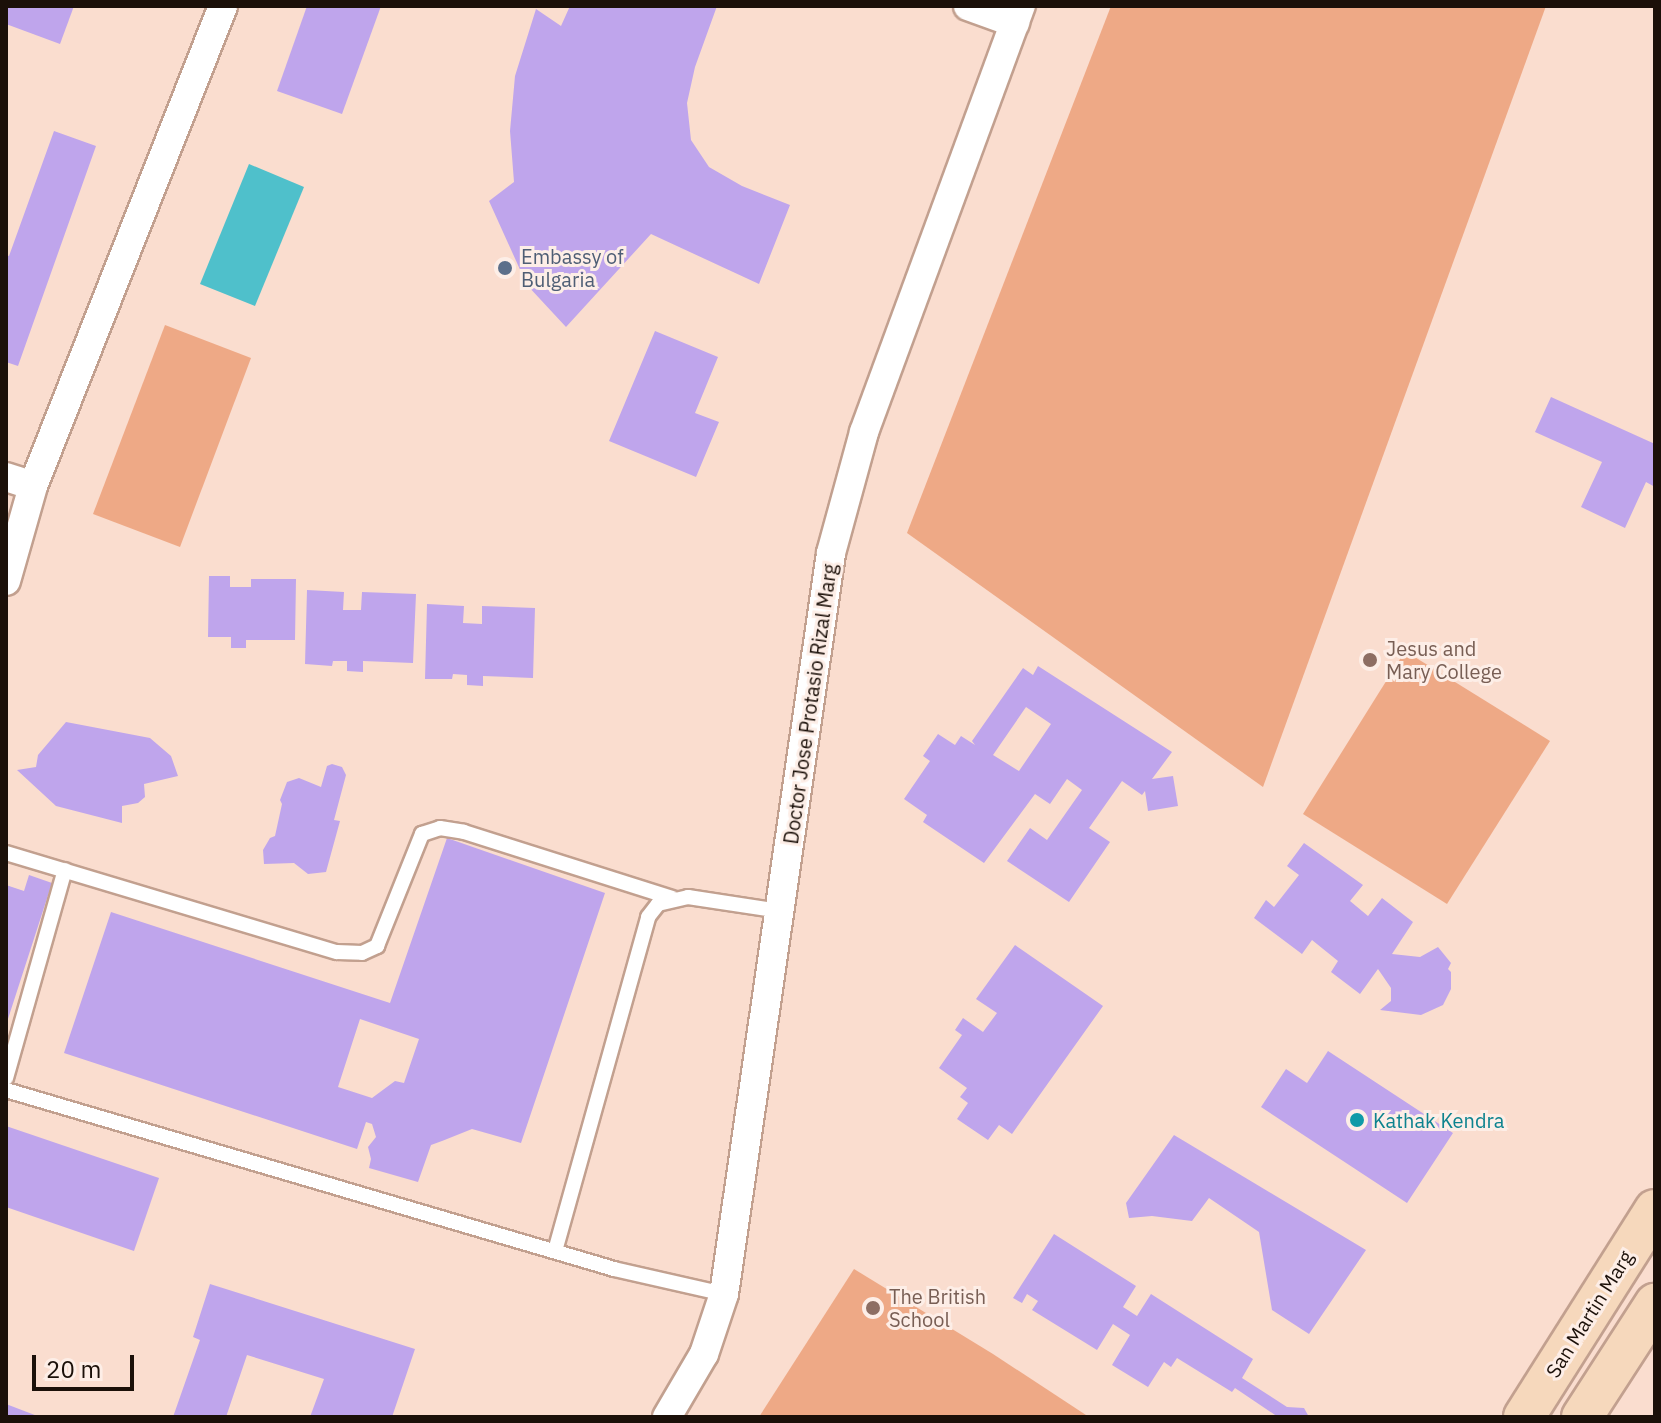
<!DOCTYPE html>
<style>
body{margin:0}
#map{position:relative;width:1661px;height:1423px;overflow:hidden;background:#faddcf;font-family:"IBM Plex Sans",sans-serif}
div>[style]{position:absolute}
.green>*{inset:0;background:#eea986}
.water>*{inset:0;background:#4fc0cb}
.building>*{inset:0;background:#bfa5ec}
.roads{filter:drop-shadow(2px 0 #c2a08f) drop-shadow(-2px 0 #c2a08f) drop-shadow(0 2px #c2a08f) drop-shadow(0 -2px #c2a08f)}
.lane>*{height:14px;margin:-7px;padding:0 7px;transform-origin:7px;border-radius:7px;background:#fff}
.street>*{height:28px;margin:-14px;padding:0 14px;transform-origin:14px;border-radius:14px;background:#fff}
.secondary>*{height:40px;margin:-20px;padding:0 20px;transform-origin:20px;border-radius:20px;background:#f6d8bc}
.dots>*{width:22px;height:22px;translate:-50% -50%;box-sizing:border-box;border:4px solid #fdeee7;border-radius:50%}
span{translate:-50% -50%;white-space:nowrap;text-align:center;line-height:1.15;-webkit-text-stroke:6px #fdeee7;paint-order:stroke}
.service-label{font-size:20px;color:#4e5e75}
.left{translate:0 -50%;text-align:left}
.education-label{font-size:20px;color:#785e54}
.street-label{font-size:20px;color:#1b1009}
.culture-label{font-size:20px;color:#0d838f}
.frame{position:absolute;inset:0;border:8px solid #1b1009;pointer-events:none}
.scale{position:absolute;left:32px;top:1355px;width:102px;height:36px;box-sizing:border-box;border:4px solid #1b1009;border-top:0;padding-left:10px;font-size:24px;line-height:28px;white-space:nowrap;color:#1b1009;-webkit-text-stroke:6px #fdeee7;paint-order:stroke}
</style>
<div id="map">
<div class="green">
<div style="clip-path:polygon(1111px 6px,1546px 6px,1263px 787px,907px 533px)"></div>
<div style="clip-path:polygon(165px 325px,251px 358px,180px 547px,93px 514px)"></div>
<div style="clip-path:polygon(1405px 651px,1550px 741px,1447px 904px,1303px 814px)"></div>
<div style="clip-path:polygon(854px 1269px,993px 1354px,1089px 1417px,759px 1417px)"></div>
</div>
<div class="water">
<div style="clip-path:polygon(249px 164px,304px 187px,255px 306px,200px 284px)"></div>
</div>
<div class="building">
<div style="clip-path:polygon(6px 6px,74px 6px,60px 44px,6px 24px)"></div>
<div style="clip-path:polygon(307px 6px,381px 6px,342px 114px,277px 91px)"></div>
<div style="clip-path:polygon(570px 6px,717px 6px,695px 67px,687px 103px,691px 140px,709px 167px,742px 186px,790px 205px,759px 284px,651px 234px,566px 327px,527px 285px,489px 201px,514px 182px,510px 131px,515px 76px,536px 9px,561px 26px)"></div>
<div style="clip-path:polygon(54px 131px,96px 146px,18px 366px,6px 362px,6px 255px,9px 256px)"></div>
<div style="clip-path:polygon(655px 331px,718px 357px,695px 413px,719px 422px,696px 477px,609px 441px)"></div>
<div style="clip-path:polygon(1551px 397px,1655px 444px,1655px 487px,1646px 482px,1625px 528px,1581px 507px,1602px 462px,1535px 432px)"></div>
<div style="clip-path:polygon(209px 576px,230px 576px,230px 587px,251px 587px,251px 579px,296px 579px,295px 640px,246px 640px,246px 648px,231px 648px,231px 637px,208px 637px)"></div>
<div style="clip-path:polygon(307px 590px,344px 592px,343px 610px,361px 610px,362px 592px,416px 594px,413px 663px,363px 661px,363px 672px,347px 671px,347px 661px,333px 661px,332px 666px,305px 664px)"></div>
<div style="clip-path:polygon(427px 604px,464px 606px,463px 623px,482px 624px,482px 606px,535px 608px,533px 678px,483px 676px,483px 686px,467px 685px,467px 675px,453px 674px,452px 679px,425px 679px)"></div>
<div style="clip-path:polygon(evenodd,1038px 666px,1172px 752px,1152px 779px,1173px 776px,1178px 806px,1148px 811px,1145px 791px,1142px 795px,1122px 781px,1089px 828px,1110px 842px,1069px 902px,1007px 861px,1030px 828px,1047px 840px,1082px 790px,1067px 779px,1050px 804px,1035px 794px,984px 863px,923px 822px,927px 815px,904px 799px,930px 761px,923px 756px,938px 734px,955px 745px,961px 736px,975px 745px,972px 741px,1023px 668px,1033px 675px,1038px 666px,1026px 707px,1051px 724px,1019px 771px,993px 755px,1026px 707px)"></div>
<div style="clip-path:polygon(66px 722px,150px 738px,171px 756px,178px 776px,144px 784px,145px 797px,138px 803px,122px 806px,122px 823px,56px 806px,17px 770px,36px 767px,38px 755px)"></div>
<div style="clip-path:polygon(332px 764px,342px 767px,346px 775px,334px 820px,340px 821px,326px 872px,308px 874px,294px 863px,264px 864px,263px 850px,270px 838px,275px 836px,282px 804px,280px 800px,287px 782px,299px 778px,321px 787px,327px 766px)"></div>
<div style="clip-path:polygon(evenodd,447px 838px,605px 893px,521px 1143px,472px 1129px,442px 1141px,431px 1145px,418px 1182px,369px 1168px,371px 1159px,368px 1147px,376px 1137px,372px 1124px,366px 1122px,357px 1149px,64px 1053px,111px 912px,390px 1003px,447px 838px,360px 1019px,419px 1039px,404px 1083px,395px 1081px,372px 1098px,338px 1087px,360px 1019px)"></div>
<div style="clip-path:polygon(1304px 843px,1363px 885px,1350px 901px,1368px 916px,1382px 898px,1413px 922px,1392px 954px,1420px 957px,1438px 947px,1451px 963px,1448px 969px,1451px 972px,1451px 989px,1443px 1005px,1421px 1015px,1380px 1010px,1391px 1001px,1391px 988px,1378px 969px,1360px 994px,1331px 972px,1338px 961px,1312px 940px,1302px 954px,1254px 918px,1266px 900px,1274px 907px,1299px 875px,1287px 866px)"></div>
<div style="clip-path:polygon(29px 875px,52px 883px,7px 1022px,6px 885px,24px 891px)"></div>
<div style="clip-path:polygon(1015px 945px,1103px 1006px,1012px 1134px,999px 1125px,988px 1140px,957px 1119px,968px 1103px,960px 1097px,967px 1088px,939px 1068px,962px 1035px,955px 1030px,963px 1018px,983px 1032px,997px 1013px,976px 999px)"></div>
<div style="clip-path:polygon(1328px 1051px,1453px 1133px,1407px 1203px,1261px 1107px,1286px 1069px,1307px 1083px)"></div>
<div style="clip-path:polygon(6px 1126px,159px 1178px,134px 1251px,6px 1207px)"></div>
<div style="clip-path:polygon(1174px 1135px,1366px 1250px,1309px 1334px,1272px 1310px,1259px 1232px,1209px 1198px,1192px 1221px,1152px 1216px,1129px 1218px,1126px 1203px)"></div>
<div style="clip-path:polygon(1054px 1234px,1136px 1286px,1123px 1307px,1137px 1316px,1151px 1294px,1253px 1359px,1242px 1378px,1287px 1407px,1304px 1408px,1309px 1417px,1278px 1417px,1235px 1388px,1232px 1392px,1177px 1358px,1171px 1367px,1164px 1362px,1148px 1387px,1112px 1365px,1130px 1335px,1113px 1324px,1097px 1350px,1032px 1310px,1038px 1301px,1027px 1294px,1022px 1303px,1013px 1298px)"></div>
<div style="clip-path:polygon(210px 1284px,415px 1349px,392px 1417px,310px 1417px,324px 1379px,247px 1355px,226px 1417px,173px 1417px,200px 1340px,193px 1337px)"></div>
<div style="clip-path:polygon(6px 1404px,40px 1417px,6px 1417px)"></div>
</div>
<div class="roads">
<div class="lane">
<div style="left:6px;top:853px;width:345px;rotate:16.7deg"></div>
<div style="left:337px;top:952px;width:25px;rotate:2deg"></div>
<div style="left:362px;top:953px;width:17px;rotate:-25deg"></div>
<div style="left:377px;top:946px;width:121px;rotate:-68.1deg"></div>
<div style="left:422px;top:834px;width:19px;rotate:-18deg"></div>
<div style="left:440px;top:828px;width:24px;rotate:9deg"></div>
<div style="left:464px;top:832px;width:218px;rotate:17.6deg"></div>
<div style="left:6px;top:1078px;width:216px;rotate:-74.2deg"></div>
<div style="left:6px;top:1090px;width:634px;rotate:16.4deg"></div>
<div style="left:614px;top:1269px;width:113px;rotate:12.8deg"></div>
<div style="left:555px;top:1251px;width:347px;rotate:-74.4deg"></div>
<div style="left:648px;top:917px;width:16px;rotate:-52deg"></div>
<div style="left:658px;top:904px;width:31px;rotate:-13deg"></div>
<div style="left:688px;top:897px;width:94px;rotate:8.6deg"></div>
</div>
<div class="street">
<div style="left:968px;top:6px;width:50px;rotate:19.9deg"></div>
<div style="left:6px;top:477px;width:28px;rotate:18deg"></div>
<div style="left:6px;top:581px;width:99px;rotate:-74.1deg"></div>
<div style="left:33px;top:486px;width:516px;rotate:-68.4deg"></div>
<div style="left:667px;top:1417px;width:73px;rotate:-59.6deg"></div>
<div style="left:704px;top:1354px;width:63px;rotate:-71.6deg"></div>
<div style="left:724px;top:1294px;width:749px;rotate:-81.78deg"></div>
<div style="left:831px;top:553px;width:125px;rotate:-74.7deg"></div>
<div style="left:864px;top:432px;width:454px;rotate:-69.8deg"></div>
</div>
<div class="secondary">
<div style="left:1524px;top:1417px;width:245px;rotate:-57.7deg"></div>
<div style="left:1582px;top:1417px;width:135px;rotate:-57.1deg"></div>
</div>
</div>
<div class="dots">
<div style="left:505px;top:268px;background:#5c6f8a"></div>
<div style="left:1370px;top:660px;background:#8d6e63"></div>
<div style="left:1357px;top:1120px;background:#0f9aa8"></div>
<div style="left:873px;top:1308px;background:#8d6e63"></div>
</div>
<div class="service-label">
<span class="left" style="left:521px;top:268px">Embassy of<br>Bulgaria</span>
</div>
<div class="education-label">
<span class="left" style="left:1386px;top:660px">Jesus and<br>Mary College</span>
<span class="left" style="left:889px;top:1308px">The British<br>School</span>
</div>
<div class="street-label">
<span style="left:810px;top:704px;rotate:-82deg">Doctor Jose Protasio Rizal Marg</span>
<span style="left:1589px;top:1314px;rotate:-58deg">San Martin Marg</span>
</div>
<div class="culture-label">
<span class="left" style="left:1373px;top:1120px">Kathak Kendra</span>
</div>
<div class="frame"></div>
<div class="scale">20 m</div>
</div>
